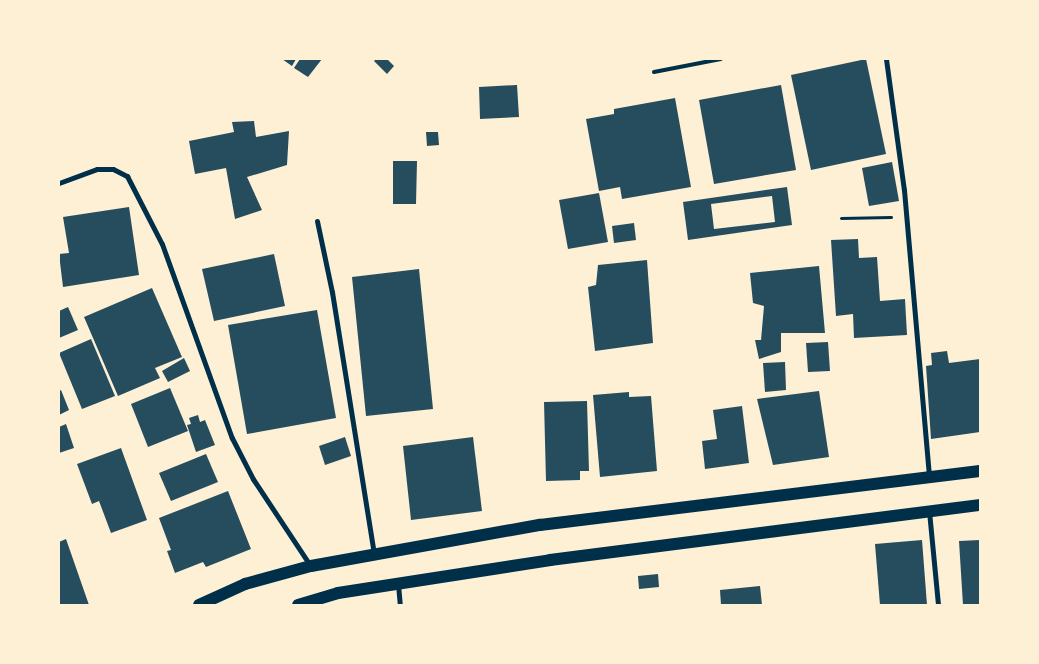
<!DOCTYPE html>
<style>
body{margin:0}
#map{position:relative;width:1039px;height:664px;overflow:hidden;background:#fdf0d5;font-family:"DejaVu Sans",sans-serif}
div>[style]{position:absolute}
.building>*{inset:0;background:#264d5e}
.path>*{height:3px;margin:-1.5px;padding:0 1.5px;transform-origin:1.5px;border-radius:1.5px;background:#003049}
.service>*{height:4px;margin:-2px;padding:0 2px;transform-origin:2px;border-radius:2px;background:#003049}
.minor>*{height:5px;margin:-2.5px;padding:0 2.5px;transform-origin:2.5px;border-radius:2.5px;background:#003049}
.primary>*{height:12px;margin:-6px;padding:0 6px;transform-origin:6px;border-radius:6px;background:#003049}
span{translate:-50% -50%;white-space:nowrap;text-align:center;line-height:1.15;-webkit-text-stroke:4px #fdf0d5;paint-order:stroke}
.frame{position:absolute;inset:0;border:60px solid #fdf0d5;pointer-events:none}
</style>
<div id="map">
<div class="building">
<div style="clip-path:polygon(282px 59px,296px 59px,292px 66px)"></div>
<div style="clip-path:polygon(300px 59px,322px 59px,308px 77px,294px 68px)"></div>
<div style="clip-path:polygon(376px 59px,387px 59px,394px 66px,387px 74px,374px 61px)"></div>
<div style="clip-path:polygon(866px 59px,886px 154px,811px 170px,791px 75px)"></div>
<div style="clip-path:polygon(517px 85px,519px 117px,480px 119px,479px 87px)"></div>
<div style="clip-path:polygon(781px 85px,796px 170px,714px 184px,699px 100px)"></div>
<div style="clip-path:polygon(675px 98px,691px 187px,622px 199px,620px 187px,599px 191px,586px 119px,614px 114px,614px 109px)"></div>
<div style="clip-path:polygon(254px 121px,256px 137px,289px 131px,287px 165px,247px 177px,262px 210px,235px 219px,226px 168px,195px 174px,189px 141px,234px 132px,232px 122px)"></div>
<div style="clip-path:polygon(426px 132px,438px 132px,439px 145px,427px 146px)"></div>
<div style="clip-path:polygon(393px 161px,417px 161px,416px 204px,393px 204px)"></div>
<div style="clip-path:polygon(892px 162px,899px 201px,869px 206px,862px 168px)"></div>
<div style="clip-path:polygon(evenodd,787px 187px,792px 225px,688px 240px,683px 202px,787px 187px,772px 196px,775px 222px,714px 229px,711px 204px,772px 196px)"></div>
<div style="clip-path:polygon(599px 193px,608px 242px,568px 249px,559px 200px)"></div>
<div style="clip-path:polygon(129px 207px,139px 275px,63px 287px,59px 254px,69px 253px,63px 217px)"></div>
<div style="clip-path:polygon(634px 223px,636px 240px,614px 243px,612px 226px)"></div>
<div style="clip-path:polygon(858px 239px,859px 258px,877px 257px,880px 301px,905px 299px,907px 335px,854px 338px,853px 314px,836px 316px,831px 240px)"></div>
<div style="clip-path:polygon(274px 254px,285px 306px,214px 321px,202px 269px)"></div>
<div style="clip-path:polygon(647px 260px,653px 343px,595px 351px,588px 287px,596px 285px,598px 265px)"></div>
<div style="clip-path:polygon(819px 266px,825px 333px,781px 333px,781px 352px,759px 359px,755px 340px,761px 340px,764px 306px,753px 303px,750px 273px)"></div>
<div style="clip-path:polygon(419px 269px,433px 409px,366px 416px,352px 277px)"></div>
<div style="clip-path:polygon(152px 288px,182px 357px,155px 368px,160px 378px,118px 396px,84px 317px)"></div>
<div style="clip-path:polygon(68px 307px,78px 330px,59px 338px,59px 311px)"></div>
<div style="clip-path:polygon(317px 310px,336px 418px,247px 434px,228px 325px)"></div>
<div style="clip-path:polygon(91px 339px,115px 396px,82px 409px,59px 353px)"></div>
<div style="clip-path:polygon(828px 342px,830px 371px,808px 372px,806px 343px)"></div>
<div style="clip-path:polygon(947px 351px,949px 363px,980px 359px,980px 432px,931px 439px,926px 366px,932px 365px,931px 353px)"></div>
<div style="clip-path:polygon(184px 358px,190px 371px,168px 382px,162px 371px)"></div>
<div style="clip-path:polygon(785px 362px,786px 390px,765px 392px,763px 363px)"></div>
<div style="clip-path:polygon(170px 388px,188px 431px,148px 447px,131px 404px)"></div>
<div style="clip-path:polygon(61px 390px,69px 410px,59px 415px,59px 391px)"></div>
<div style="clip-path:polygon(819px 391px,829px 457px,773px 465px,757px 399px)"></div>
<div style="clip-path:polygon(629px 392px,629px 397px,651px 396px,657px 471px,600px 477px,593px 395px)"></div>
<div style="clip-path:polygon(587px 401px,589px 471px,580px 471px,580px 480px,546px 481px,544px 402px)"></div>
<div style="clip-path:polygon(742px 406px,749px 463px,705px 469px,702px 441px,717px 439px,713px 410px)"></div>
<div style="clip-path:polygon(198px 415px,200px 422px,205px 420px,215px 445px,196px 452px,187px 425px,191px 424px,189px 418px)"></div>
<div style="clip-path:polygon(66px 424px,74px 448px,59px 453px,59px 427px)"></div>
<div style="clip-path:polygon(345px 437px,351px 456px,325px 465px,319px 446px)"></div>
<div style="clip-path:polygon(473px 437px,482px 511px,411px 520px,403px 446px)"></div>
<div style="clip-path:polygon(121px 448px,147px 520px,111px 533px,99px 501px,92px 504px,77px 464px)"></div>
<div style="clip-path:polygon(206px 454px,218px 482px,171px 501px,159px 473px)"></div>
<div style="clip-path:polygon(228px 491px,251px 549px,206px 567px,203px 562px,175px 573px,167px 551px,171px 550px,159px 518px)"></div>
<div style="clip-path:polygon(66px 539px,89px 605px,59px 605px,59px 542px)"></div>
<div style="clip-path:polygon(922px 540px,927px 605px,880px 605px,875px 544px)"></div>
<div style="clip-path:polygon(980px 540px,980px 605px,963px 605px,959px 541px)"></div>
<div style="clip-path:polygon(658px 574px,659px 587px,639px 589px,638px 576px)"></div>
<div style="clip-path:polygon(760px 586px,762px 605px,721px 605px,720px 590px)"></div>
</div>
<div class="path">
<div style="left:841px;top:218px;width:50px;rotate:-1.1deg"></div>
</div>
<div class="service">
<div style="left:654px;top:72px;width:68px;rotate:-11deg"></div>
</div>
<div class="minor">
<div style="left:886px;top:59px;width:132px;rotate:82.2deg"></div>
<div style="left:904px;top:190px;width:287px;rotate:85deg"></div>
<div style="left:59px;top:183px;width:40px;rotate:-20.2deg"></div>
<div style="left:97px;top:169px;width:16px"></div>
<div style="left:113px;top:169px;width:16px;rotate:27deg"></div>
<div style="left:127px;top:176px;width:76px;rotate:62.8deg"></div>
<div style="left:162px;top:244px;width:206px;rotate:70.2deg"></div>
<div style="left:232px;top:438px;width:46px;rotate:62.9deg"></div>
<div style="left:253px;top:479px;width:103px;rotate:56.5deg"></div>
<div style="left:317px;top:221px;width:73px;rotate:78.1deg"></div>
<div style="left:332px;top:292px;width:265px;rotate:80.9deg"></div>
<div style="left:929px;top:511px;width:94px;rotate:84.5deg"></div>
<div style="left:398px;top:584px;width:21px;rotate:85deg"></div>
</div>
<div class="primary">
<div style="left:199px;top:605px;width:51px;rotate:-24.5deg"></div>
<div style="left:245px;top:584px;width:68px;rotate:-15.3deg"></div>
<div style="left:311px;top:566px;width:233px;rotate:-10.2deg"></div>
<div style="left:540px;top:525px;width:443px;rotate:-7deg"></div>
<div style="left:298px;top:605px;width:42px;rotate:-16.7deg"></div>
<div style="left:338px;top:593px;width:215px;rotate:-8.8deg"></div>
<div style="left:550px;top:560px;width:434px;rotate:-7.3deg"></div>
</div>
<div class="frame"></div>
</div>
